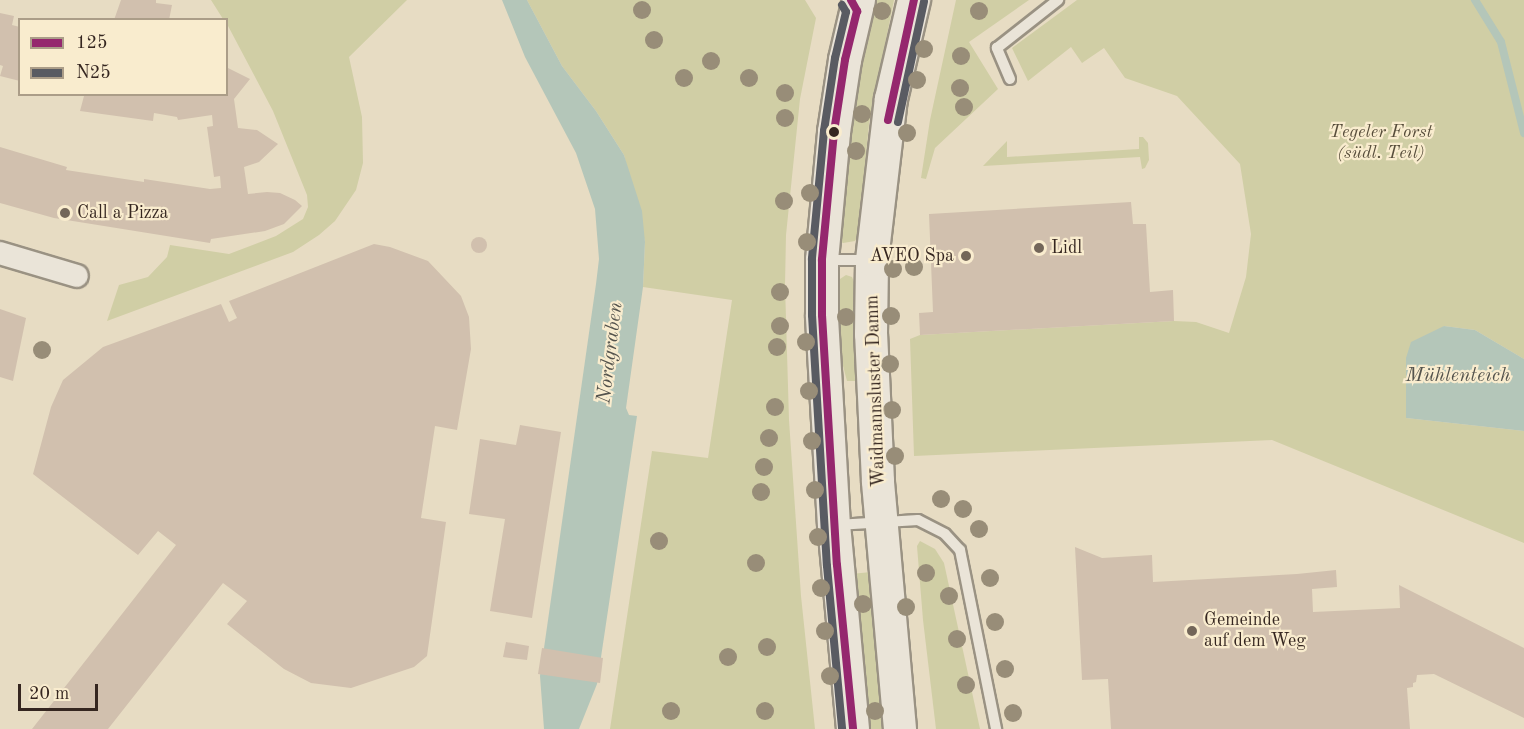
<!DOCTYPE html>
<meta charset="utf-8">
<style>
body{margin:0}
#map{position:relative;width:1524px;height:729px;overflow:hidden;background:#e7dcc3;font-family:"Old Standard TT",serif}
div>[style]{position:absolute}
.green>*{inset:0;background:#d0cea5}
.water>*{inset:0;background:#b4c6b9}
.stream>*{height:8px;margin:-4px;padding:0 4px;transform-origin:4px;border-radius:4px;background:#b4c6b9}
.building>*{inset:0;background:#d1c0ae}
.round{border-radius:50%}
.roads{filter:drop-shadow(2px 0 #9a9283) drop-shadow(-2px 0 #9a9283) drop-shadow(0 2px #9a9283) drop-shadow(0 -2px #9a9283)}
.lane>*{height:10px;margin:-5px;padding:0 5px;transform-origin:5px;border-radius:5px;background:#eae4d8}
.street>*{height:22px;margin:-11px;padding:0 11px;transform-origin:11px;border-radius:11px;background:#eae4d8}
.secondary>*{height:32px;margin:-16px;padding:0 16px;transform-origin:16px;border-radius:16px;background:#eae4d8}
.bus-1>*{height:8px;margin:-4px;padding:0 4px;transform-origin:4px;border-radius:4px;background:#95276e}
.bus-2>*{height:8px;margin:-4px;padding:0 4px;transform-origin:4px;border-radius:4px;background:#595b62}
.trees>*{width:18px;height:18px;margin:-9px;border-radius:50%;background:#988d78}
.dots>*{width:16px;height:16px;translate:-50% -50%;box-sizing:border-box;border:3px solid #f9ecce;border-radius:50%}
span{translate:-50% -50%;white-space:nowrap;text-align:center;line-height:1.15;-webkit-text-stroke:4.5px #f9ecce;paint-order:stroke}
.park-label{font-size:18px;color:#574d3b;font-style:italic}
.poi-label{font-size:18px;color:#352620}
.left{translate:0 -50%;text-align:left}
.right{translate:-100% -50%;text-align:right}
.street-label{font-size:18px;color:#352620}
.water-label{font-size:20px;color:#54534d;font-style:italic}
.legend{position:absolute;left:18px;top:18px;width:210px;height:78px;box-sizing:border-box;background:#f9ecce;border:2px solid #ab9d88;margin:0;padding:8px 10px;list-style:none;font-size:18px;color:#352620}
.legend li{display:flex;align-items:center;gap:12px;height:30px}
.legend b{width:30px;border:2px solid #ab9d88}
.scale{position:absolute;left:18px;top:684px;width:80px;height:27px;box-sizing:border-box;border:3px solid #352620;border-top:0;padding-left:8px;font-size:18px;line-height:21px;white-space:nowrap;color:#352620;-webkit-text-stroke:4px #f9ecce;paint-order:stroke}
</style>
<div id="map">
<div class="green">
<div style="clip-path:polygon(211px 0,407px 0,349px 57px,362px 117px,363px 163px,356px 190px,335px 221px,319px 235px,293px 252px,107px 321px,119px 285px,148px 277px,167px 257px,170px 245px,229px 254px,276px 236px,303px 219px,308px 207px,307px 195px,273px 111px,227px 24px,226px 20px,223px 19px)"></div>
<div style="clip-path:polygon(527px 0,805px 0,816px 18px,800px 99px,786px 235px,785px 285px,789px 420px,801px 596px,815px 729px,610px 729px,652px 451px,708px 458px,732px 300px,643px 287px,645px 242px,624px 155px,596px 111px,562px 66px)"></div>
<div style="clip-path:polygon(876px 0,894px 0,869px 124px,858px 236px,855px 241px,843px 243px,839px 240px,842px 187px,857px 79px)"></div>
<div style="clip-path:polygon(956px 0,1029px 0,969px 42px,998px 89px,935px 148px,926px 179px,921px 178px,930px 120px)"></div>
<div style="clip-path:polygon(1077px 0,1524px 0,1524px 359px,1475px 330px,1444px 326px,1406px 418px,1524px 431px,1524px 543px,1272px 440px,914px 456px,910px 339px,920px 335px,1174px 321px,1196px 322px,1229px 333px,1246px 277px,1251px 234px,1240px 164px,1177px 96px,1125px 78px,1104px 48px,1082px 63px,1071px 47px,1028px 81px,1012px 48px)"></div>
<div style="clip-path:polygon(1139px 137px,1143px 137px,1148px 143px,1149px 160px,1145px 168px,1142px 169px,1140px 157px,983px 166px,1007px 141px,1007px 157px,1139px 149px)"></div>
<div style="clip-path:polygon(846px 275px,852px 277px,856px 286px,859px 381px,847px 381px,838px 347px,837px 281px)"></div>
<div style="clip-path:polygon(920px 541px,935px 549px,944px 563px,980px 729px,936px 729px,923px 620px,917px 546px)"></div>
<div style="clip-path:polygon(871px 572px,887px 729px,867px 729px,851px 574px)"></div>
</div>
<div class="water">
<div style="clip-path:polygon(502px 0,527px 0,562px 66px,596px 111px,624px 155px,642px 211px,645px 242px,643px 287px,626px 408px,629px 415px,637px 416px,597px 684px,579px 729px,544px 729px,540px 676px,596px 284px,599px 259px,595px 209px,576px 153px,525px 57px)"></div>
<div style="clip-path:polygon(1444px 326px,1475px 330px,1524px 359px,1524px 431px,1406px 418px,1406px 358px,1411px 342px)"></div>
</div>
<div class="stream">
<div style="left:1475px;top:0;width:49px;rotate:58.2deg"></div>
<div style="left:1501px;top:42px;width:94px;rotate:75.8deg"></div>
</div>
<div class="building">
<div style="clip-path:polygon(121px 0,156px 0,156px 3px,172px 5px,169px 20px,114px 20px)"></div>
<div style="clip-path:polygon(0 13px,14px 16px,12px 25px,20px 27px,20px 81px,0 76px,3px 66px,0 65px)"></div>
<div style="clip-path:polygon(226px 67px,250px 79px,234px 99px,238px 128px,257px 130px,278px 144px,259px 162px,244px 167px,248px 194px,267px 192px,280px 193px,295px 200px,302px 206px,284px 224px,265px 231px,211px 239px,210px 243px,54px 218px,0 203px,0 147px,67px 167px,66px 170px,144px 182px,144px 179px,210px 189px,221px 188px,220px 176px,214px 177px,207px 127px,213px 126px,212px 115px,178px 120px,177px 117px,154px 113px,153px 121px,80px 111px,84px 96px,79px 95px,226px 94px)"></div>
<div style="clip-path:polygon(1131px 202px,1133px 224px,1146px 224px,1150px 292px,1173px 290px,1174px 321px,920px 335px,919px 313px,933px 312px,929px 214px)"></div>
<div class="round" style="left:471px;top:237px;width:16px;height:16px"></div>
<div style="clip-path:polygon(374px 244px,390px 247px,428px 261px,461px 296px,469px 317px,471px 349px,457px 430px,435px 426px,421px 518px,446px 522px,427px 656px,414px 667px,351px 688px,311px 683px,284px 669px,227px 624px,247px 601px,223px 583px,108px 729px,32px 729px,176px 545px,158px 531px,138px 555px,33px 474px,51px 407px,63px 380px,103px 347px,221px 304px,229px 322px,237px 318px,229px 301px)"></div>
<div style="clip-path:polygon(0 309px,26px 318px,13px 381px,0 377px)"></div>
<div style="clip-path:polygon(520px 425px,561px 432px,532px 618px,490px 611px,505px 519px,469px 514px,480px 439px,516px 445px)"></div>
<div style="clip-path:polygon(1075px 547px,1102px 558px,1152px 555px,1153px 582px,1297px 574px,1336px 570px,1337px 587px,1312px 589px,1313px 612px,1400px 608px,1399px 585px,1524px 648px,1524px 718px,1434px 674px,1417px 675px,1416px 682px,1413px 683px,1413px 687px,1407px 688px,1410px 729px,1111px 729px,1108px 679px,1082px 680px)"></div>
<div style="clip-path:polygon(506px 642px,529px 646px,527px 660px,503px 657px)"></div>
<div style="clip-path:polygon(542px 648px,603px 658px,600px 683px,538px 674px)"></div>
</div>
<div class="roads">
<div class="lane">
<div style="left:1010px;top:79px;width:34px;rotate:-113deg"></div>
<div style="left:997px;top:48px;width:78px;rotate:-38.2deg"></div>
<div style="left:826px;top:260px;width:44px"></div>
<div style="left:837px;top:525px;width:81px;rotate:-3.5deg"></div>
<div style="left:918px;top:520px;width:30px;rotate:27deg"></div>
<div style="left:945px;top:534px;width:22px;rotate:47deg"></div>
<div style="left:960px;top:550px;width:183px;rotate:78.6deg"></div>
</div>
<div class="street">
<div style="left:0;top:253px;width:80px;rotate:16.6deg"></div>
</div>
<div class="secondary">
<div style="left:853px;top:729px;width:204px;rotate:-95.3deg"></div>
<div style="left:834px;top:526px;width:211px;rotate:-93.3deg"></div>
<div style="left:822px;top:315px;width:55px;rotate:-90deg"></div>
<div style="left:822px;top:260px;width:129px;rotate:-84.6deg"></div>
<div style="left:834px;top:132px;width:73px;rotate:-81.3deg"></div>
<div style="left:845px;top:60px;width:62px;rotate:-76.9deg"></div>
<div style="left:900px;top:729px;width:249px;rotate:-95.1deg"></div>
<div style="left:878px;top:481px;width:147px;rotate:-92.7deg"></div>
<div style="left:871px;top:334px;width:74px;rotate:-89.2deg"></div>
<div style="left:872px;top:260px;width:162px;rotate:-83.3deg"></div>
<div style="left:891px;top:99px;width:102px;rotate:-76.9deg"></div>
</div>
</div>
<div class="bus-1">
<div style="left:851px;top:0;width:13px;rotate:61deg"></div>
<div style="left:857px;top:11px;width:50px;rotate:103.8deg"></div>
<div style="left:845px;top:60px;width:73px;rotate:98.7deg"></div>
<div style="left:834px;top:132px;width:129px;rotate:95.4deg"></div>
<div style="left:822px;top:260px;width:55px;rotate:90deg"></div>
<div style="left:822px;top:315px;width:250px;rotate:86.6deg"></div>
<div style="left:837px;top:565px;width:165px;rotate:84.4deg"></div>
<div style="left:888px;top:120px;width:123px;rotate:-77.8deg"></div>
</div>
<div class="bus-2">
<div style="left:842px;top:5px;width:8px;rotate:60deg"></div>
<div style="left:846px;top:12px;width:47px;rotate:103.4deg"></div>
<div style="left:835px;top:58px;width:74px;rotate:98.6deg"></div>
<div style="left:824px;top:131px;width:129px;rotate:95.4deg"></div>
<div style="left:812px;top:259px;width:56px;rotate:90deg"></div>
<div style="left:812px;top:315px;width:251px;rotate:86.6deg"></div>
<div style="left:827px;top:566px;width:164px;rotate:84.7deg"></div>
<div style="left:898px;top:122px;width:123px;rotate:-77.8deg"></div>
</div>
<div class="trees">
<div style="left:642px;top:10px"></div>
<div style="left:882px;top:11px"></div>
<div style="left:979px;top:11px"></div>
<div style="left:654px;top:40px"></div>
<div style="left:924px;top:49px"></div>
<div style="left:961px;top:56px"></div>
<div style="left:711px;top:61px"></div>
<div style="left:684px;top:78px"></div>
<div style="left:749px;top:78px"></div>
<div style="left:917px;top:80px"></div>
<div style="left:960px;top:88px"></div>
<div style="left:785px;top:93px"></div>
<div style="left:964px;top:107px"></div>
<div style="left:862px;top:114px"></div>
<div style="left:785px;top:118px"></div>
<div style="left:907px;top:133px"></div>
<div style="left:856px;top:151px"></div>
<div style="left:810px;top:193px"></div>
<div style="left:784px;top:201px"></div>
<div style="left:807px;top:242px"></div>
<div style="left:914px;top:267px"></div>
<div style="left:893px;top:269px"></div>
<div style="left:780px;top:292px"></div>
<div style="left:891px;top:316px"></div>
<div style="left:846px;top:317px"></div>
<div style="left:780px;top:326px"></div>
<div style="left:806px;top:342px"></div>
<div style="left:777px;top:347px"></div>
<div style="left:42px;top:350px"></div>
<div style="left:890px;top:364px"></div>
<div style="left:809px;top:391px"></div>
<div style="left:775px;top:407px"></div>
<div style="left:892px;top:410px"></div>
<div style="left:769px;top:438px"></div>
<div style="left:812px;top:441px"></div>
<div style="left:895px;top:456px"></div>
<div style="left:764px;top:467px"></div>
<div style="left:815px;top:490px"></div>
<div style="left:761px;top:492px"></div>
<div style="left:941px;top:499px"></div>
<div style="left:963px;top:509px"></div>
<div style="left:979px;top:529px"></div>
<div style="left:818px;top:537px"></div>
<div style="left:659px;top:541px"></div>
<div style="left:756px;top:563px"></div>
<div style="left:926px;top:573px"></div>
<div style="left:990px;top:578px"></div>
<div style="left:821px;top:588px"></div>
<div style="left:949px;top:596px"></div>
<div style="left:863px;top:604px"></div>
<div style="left:906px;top:607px"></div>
<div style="left:995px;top:622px"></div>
<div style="left:825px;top:631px"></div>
<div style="left:957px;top:639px"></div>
<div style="left:767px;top:647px"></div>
<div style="left:728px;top:657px"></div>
<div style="left:1005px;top:669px"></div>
<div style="left:830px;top:676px"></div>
<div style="left:966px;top:685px"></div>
<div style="left:671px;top:711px"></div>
<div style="left:765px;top:711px"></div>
<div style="left:875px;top:711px"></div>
<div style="left:1013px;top:713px"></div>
</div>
<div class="dots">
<div style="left:834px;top:132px;background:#352620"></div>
<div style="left:65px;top:213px;background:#736659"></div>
<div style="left:1039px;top:248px;background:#736659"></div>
<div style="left:966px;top:256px;background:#736659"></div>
<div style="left:1192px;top:631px;background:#736659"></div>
</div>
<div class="park-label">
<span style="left:1381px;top:143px">Tegeler Forst<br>(südl. Teil)</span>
</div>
<div class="poi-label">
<span class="left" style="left:77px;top:213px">Call a Pizza</span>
<span class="left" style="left:1051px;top:248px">Lidl</span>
<span class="right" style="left:954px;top:256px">AVEO Spa</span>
<span class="left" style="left:1204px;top:631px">Gemeinde<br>auf dem Weg</span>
</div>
<div class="street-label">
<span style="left:876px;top:391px;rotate:-92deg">Waidmannsluster Damm</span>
</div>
<div class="water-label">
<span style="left:611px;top:353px;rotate:-83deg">Nordgraben</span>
<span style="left:1458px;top:376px">Mühlenteich</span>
</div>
<ul class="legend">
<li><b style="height:8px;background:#95276e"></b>125</li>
<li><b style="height:8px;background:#595b62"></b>N25</li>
</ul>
<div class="scale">20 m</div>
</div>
